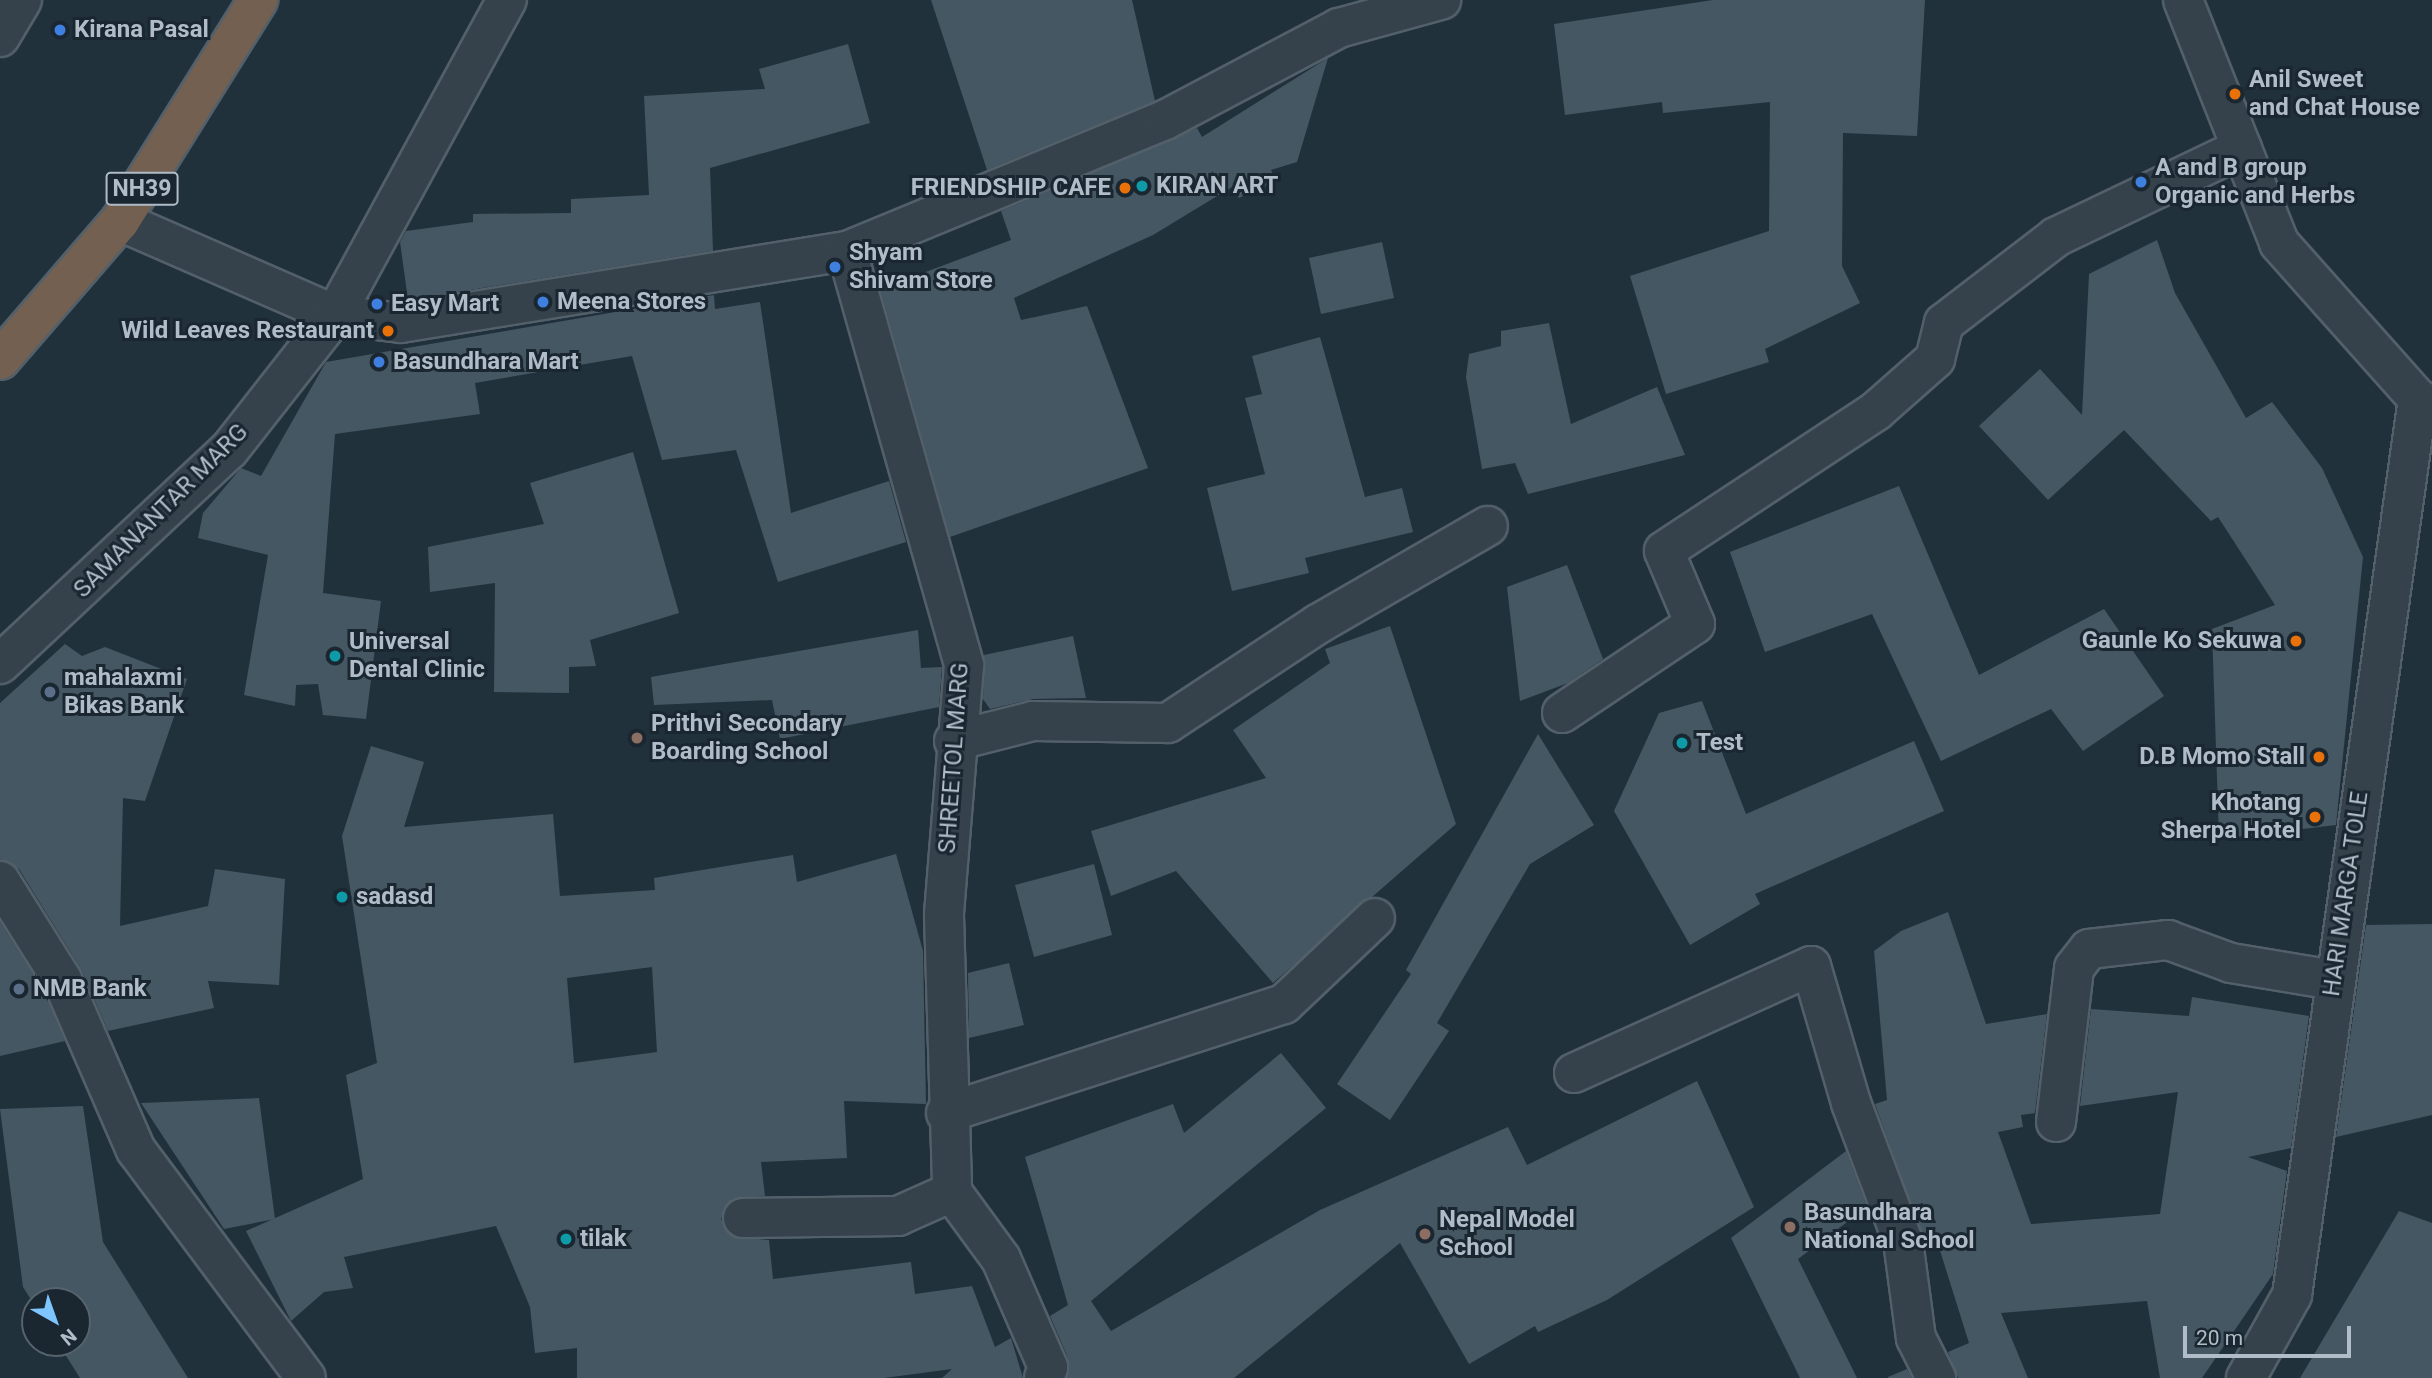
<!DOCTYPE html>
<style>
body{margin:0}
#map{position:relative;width:2432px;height:1378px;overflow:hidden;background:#21313c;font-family:Roboto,sans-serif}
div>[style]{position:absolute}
.building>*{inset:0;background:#445763}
.roads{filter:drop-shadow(2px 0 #53606a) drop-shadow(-2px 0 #53606a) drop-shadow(0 2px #53606a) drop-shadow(0 -2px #53606a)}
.minor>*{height:38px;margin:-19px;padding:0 19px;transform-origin:19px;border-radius:19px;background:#35424c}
.highway>*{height:38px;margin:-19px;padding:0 19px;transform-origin:19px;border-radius:19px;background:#736051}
.dots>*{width:19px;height:19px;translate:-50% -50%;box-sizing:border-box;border:4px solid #1a2731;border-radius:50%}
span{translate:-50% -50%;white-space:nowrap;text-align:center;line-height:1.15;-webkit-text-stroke:6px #1a2731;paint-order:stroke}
.shield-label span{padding:2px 5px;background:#1a2731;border:2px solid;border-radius:5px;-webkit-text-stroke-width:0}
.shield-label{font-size:23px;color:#b0bdc8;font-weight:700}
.poi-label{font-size:24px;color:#b0bdc8;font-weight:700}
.left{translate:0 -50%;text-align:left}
.right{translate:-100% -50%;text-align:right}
.street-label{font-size:24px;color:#b0bdc8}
.north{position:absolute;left:21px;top:1287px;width:70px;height:70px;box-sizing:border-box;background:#1a2731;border:2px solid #56636d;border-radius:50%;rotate:140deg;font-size:19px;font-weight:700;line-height:28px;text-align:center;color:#b0bdc8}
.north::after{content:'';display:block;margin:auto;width:24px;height:32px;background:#7ec5ff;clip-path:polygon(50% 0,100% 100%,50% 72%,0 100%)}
.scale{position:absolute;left:2183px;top:1326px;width:168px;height:32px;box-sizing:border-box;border:4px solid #b0bdc8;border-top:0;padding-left:9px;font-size:21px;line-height:24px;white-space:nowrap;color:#b0bdc8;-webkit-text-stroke:5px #1a2731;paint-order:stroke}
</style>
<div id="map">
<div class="building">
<div style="clip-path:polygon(931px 0,1132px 0,1155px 101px,987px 170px)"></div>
<div style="clip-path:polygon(1713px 0,1925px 0,1917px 136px,1843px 133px,1842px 266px,1860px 303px,1765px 349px,1769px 362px,1666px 394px,1630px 276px,1769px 231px,1770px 102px,1663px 113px,1662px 102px,1565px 115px,1554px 24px)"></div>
<div style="clip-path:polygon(848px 44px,870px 123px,710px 168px,713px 251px,408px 300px,400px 242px,406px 231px,473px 222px,473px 214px,571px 213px,571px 199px,649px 195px,644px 96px,765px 89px,759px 69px)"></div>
<div style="clip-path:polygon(1328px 58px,1297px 162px,1271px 170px,1276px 181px,1239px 198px,1232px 187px,1153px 235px,1014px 298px,1021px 320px,1087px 306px,1148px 468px,950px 537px,880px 289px,1011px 240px,1001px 211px,1197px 128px,1202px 137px)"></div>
<div style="clip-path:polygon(2157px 240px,2175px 293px,2246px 418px,2272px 402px,2322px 468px,2363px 557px,2336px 825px,2219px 839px,2212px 629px,2275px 605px,2218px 517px,2211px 521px,2124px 430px,2048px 500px,1979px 426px,2040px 369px,2082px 415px,2089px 274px)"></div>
<div style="clip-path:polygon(1382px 242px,1394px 298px,1321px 314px,1309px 258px)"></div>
<div style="clip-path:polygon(714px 295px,715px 309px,760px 302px,791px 513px,889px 481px,906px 542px,778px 582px,736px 450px,662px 460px,632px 356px,475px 383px,480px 414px,335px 434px,323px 593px,381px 601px,366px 719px,323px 715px,318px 684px,296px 685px,295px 706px,244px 695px,268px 555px,198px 538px,203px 513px,241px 468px,261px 476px,326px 362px)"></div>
<div style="clip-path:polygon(1549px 323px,1571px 424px,1657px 387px,1685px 455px,1528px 494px,1515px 463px,1482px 469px,1466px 377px,1469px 354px,1501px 346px,1501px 331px)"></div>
<div style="clip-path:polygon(1320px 337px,1365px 497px,1402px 488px,1413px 532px,1305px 558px,1309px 573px,1232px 591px,1207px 488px,1265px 474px,1245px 398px,1262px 394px,1252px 356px)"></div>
<div style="clip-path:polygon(633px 452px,679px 613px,590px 640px,596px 666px,569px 667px,569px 693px,494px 692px,495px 583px,430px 592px,428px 547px,544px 524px,530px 483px)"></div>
<div style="clip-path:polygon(1899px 486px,1979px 675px,2104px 609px,2164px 696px,2083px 751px,2051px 709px,1941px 761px,1872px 614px,1765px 652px,1730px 552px)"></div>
<div style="clip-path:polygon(1567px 565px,1603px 659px,1568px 683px,1520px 701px,1507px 587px)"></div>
<div style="clip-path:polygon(1390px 626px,1456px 824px,1273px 983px,1176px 871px,1111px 896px,1091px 831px,1266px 778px,1233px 730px,1330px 663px,1325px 649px)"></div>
<div style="clip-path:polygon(918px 630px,921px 668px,942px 667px,939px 707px,780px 739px,772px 700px,654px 705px,651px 677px)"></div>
<div style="clip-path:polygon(1073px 636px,1086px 698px,1033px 699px,990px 709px,983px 699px,984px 655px)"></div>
<div style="clip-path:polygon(65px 644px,82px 656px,105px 647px,187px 679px,145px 801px,123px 798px,120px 926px,208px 906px,215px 869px,285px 879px,279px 985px,208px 981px,214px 1008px,108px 1031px,81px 969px,19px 869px,0 859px,0 703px)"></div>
<div style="clip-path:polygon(1702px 701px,1746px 814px,1914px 741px,1944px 811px,1755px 894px,1760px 904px,1690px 945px,1614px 811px,1659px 713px)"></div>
<div style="clip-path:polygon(1538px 734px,1594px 825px,1530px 864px,1437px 1023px,1449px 1031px,1390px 1120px,1337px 1084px,1411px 974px,1406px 970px)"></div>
<div style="clip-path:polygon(evenodd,371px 746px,424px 762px,404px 827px,553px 814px,560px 896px,655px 890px,654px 878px,793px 855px,797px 882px,896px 854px,923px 951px,926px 1104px,844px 1101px,847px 1158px,761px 1162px,765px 1196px,732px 1199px,721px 1219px,733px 1237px,769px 1240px,773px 1279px,911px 1262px,915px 1294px,972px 1286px,995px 1347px,1011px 1338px,1023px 1378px,942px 1378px,952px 1369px,884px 1378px,577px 1378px,577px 1348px,535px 1353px,530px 1307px,496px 1226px,344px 1257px,353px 1288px,324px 1292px,291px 1321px,246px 1231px,363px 1179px,346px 1075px,377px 1063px,342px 836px,371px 746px,652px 967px,657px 1052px,574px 1063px,567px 978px,652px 967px)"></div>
<div style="clip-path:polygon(1094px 864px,1112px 935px,1034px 957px,1015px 885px)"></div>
<div style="clip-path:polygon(1948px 912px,1986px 1024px,2047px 1014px,2035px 1113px,2021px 1115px,2023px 1127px,1998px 1132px,2031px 1224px,2160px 1214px,2178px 1092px,2080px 1106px,2091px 1009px,2189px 1016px,2192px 997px,2309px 1016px,2291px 1148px,2248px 1157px,2287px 1171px,2273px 1274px,2202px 1378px,2160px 1378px,2147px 1301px,2001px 1313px,2028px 1378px,1958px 1378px,1948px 1352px,1969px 1343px,1937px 1241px,1926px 1246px,1875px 1104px,1887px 1100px,1874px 951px,1901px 931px)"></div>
<div style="clip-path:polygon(0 922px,43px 990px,65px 1041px,0 1056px)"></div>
<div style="clip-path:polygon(2432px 924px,2432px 1115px,2336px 1137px,2366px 925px)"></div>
<div style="clip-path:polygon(1009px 963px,1024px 1025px,969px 1038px,968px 973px)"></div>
<div style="clip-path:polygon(1281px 1053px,1326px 1108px,1091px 1301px,1111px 1331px,1320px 1210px,1508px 1127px,1527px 1165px,1697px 1081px,1754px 1207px,1607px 1300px,1538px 1332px,1535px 1326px,1469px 1364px,1400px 1243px,1234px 1378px,1067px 1378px,1068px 1358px,1050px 1316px,1068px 1305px,1025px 1157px,1173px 1104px,1184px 1133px)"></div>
<div style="clip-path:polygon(259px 1098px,275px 1219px,224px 1229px,141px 1103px)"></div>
<div style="clip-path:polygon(83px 1106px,103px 1242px,188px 1378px,80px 1378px,58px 1343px,77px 1343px,77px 1301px,35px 1301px,35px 1306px,23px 1287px,0 1109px)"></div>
<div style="clip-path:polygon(1846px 1151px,1867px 1207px,1798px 1259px,1857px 1378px,1800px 1378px,1731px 1238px)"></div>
<div style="clip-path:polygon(2399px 1211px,2432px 1223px,2432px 1378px,2300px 1378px)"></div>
<div style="clip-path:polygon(1907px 1369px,1912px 1378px,1888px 1378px,1888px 1377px)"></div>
</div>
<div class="roads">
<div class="minor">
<div style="left:2183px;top:0;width:261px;rotate:68.4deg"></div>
<div style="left:2279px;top:243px;width:209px;rotate:48.3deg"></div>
<div style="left:2418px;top:399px;width:16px;rotate:27deg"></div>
<div style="left:0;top:37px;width:43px;rotate:-59.3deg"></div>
<div style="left:120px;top:221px;width:235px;rotate:23.6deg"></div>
<div style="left:335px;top:315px;width:66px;rotate:6.9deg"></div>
<div style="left:401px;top:323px;width:452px;rotate:-9.2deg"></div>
<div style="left:847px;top:251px;width:344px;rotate:-22.4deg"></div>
<div style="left:1165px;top:120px;width:197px;rotate:-27.9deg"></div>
<div style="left:1339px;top:28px;width:106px;rotate:-15.4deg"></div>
<div style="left:847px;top:251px;width:430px;rotate:74.2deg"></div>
<div style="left:964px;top:665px;width:251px;rotate:94.6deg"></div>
<div style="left:944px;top:915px;width:277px;rotate:88.3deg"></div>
<div style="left:952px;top:1192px;width:83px;rotate:53.8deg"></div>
<div style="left:1001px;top:1259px;width:118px;rotate:66.5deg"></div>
<div style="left:1048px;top:1367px;width:12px;rotate:110deg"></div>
<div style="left:0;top:664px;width:313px;rotate:-43.1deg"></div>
<div style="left:229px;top:450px;width:172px;rotate:-51.9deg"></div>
<div style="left:335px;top:315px;width:359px;rotate:-61.4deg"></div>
<div style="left:1562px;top:713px;width:160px;rotate:-33.8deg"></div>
<div style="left:1695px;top:624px;width:79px;rotate:-113deg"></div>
<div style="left:1664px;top:551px;width:254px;rotate:-33.4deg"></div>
<div style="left:1876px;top:411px;width:79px;rotate:-41.4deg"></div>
<div style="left:1935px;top:359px;width:37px;rotate:-76deg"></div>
<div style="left:1944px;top:323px;width:141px;rotate:-37.5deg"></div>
<div style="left:2056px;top:237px;width:206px;rotate:-25.6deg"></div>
<div style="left:954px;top:741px;width:81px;rotate:-14.2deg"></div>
<div style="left:1033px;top:721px;width:135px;rotate:0.8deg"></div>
<div style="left:1168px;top:723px;width:180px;rotate:-33.4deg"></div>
<div style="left:1318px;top:624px;width:196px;rotate:-30deg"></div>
<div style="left:0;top:881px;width:117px;rotate:57.9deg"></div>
<div style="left:62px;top:980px;width:185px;rotate:66.5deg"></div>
<div style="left:136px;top:1150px;width:284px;rotate:53.3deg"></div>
<div style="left:1574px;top:1073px;width:260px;rotate:-24.3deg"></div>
<div style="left:1811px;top:966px;width:143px;rotate:73.7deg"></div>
<div style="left:1851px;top:1103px;width:147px;rotate:69.4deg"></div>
<div style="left:1903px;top:1241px;width:98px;rotate:82.4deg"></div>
<div style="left:1916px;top:1338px;width:45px;rotate:63.4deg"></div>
<div style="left:946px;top:1113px;width:355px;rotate:-17.9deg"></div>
<div style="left:1284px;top:1004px;width:125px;rotate:-43.4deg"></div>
<div style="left:2056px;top:1122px;width:155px;rotate:-83.3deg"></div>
<div style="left:2074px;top:968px;width:24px;rotate:-52deg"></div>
<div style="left:2089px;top:949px;width:80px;rotate:-6.5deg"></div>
<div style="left:2168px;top:940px;width:67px;rotate:20.1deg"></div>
<div style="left:2231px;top:963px;width:104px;rotate:9.4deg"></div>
<div style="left:743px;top:1218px;width:155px;rotate:-0.7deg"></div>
<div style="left:898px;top:1216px;width:59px;rotate:-24deg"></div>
<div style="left:2246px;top:1378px;width:95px;rotate:-61deg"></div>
<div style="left:2292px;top:1295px;width:905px;rotate:-82deg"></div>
</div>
<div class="highway">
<div style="left:0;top:360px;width:184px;rotate:-49.2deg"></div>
<div style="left:120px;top:221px;width:261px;rotate:-58deg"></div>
</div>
</div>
<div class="dots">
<div style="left:60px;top:30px;background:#3f7fe0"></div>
<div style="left:2235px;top:94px;background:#e8710a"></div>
<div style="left:2141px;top:182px;background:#3f7fe0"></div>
<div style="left:1142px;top:186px;background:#0f9aa8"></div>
<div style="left:1125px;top:188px;background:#e8710a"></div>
<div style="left:835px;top:267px;background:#3f7fe0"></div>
<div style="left:543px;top:302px;background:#3f7fe0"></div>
<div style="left:377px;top:304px;background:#3f7fe0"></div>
<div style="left:388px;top:331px;background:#e8710a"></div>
<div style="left:379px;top:362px;background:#3f7fe0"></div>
<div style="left:2296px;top:641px;background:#e8710a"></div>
<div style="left:335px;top:656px;background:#0f9aa8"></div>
<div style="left:50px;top:692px;background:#5c6f8a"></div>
<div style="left:637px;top:738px;background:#8d6e63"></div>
<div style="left:1682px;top:743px;background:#0f9aa8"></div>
<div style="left:2319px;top:757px;background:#e8710a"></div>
<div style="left:2315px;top:817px;background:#e8710a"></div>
<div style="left:342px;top:897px;background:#0f9aa8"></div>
<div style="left:19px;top:989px;background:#5c6f8a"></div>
<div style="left:1790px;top:1227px;background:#8d6e63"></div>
<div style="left:1425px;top:1234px;background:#8d6e63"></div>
<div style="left:566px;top:1239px;background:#0f9aa8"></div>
</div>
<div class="shield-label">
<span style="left:142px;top:189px">NH39</span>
</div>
<div class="poi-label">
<span class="left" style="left:74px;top:30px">Kirana Pasal</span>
<span class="left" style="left:2249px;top:94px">Anil Sweet<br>and Chat House</span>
<span class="left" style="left:2155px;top:182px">A and B group<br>Organic and Herbs</span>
<span class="left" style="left:1156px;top:186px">KIRAN ART</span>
<span class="right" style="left:1111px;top:188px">FRIENDSHIP CAFE</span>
<span class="left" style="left:849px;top:267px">Shyam<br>Shivam Store</span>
<span class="left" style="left:557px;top:302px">Meena Stores</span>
<span class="left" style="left:391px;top:304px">Easy Mart</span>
<span class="right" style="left:374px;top:331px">Wild Leaves Restaurant</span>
<span class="left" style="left:393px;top:362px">Basundhara Mart</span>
<span class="right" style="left:2282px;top:641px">Gaunle Ko Sekuwa</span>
<span class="left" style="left:349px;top:656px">Universal<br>Dental Clinic</span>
<span class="left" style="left:64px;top:692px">mahalaxmi<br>Bikas Bank</span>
<span class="left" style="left:651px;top:738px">Prithvi Secondary<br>Boarding School</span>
<span class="left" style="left:1696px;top:743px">Test</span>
<span class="right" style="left:2305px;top:757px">D.B Momo Stall</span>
<span class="right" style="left:2301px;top:817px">Khotang<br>Sherpa Hotel</span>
<span class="left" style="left:356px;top:897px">sadasd</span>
<span class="left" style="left:33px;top:989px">NMB Bank</span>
<span class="left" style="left:1804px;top:1227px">Basundhara<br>National School</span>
<span class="left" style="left:1439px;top:1234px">Nepal Model<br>School</span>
<span class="left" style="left:580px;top:1239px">tilak</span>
</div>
<div class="street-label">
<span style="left:161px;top:511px;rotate:-45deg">SAMANANTAR MARG</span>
<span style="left:954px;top:758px;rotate:-86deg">SHREETOL MARG</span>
<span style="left:2346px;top:894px;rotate:-82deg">HARI MARGA TOLE</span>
</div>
<div class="north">N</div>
<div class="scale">20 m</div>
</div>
